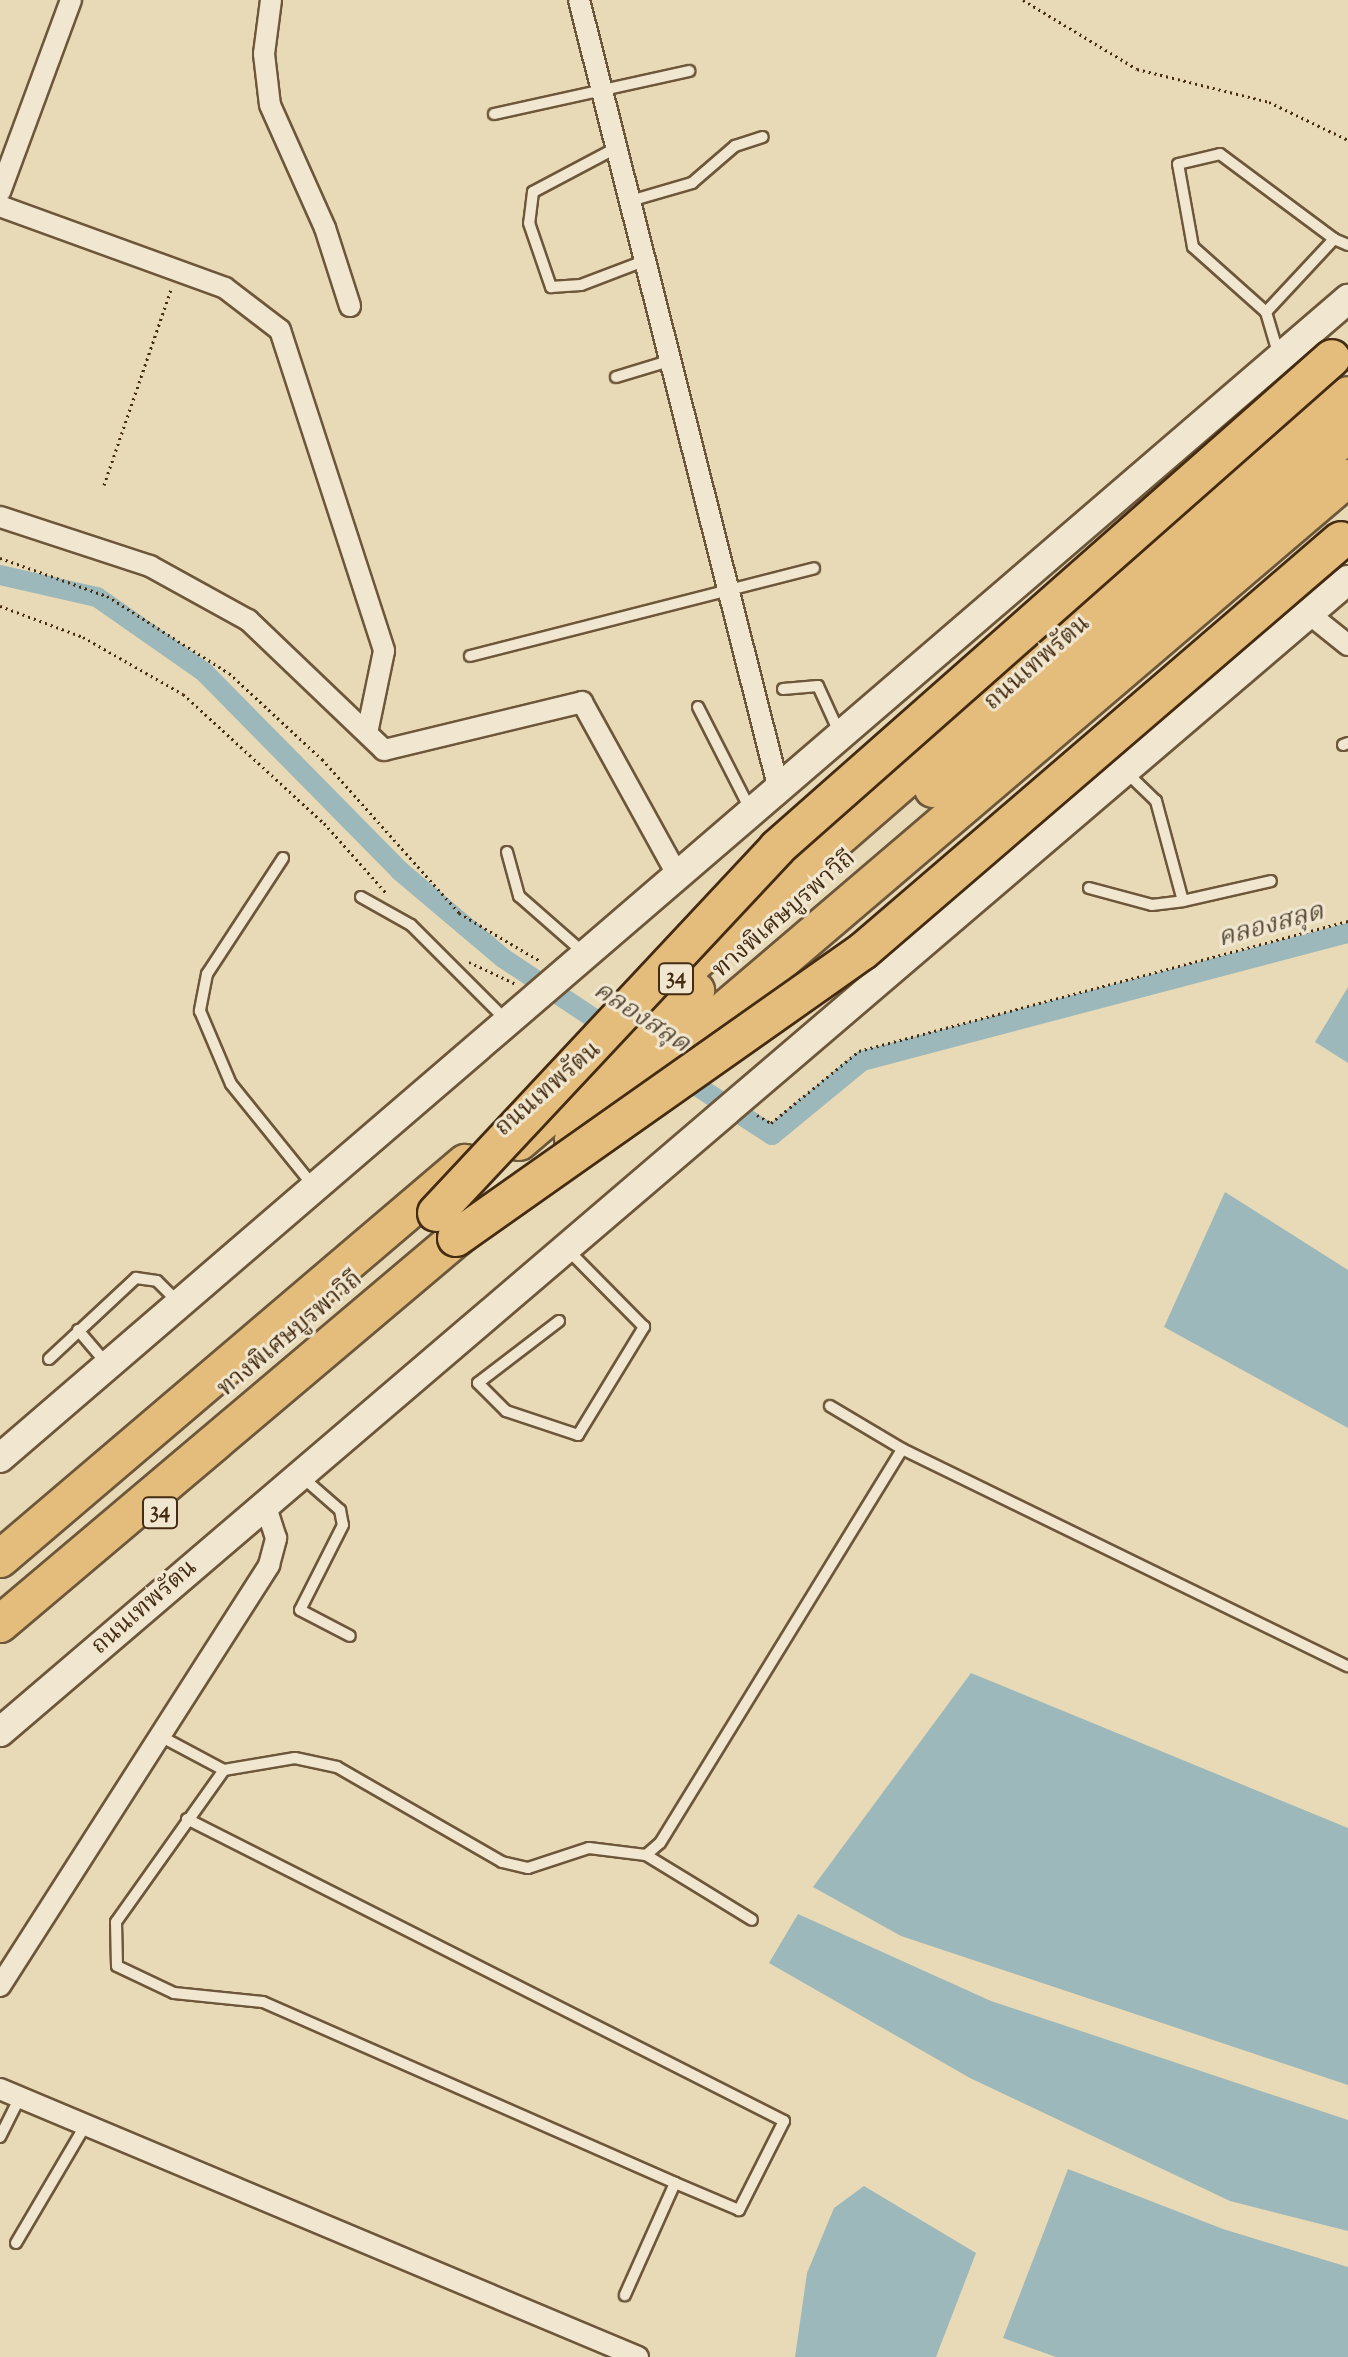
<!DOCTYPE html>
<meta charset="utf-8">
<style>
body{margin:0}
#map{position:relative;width:1348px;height:2357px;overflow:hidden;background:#e9dab7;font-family:"Sorts Mill Goudy","Noto Serif Thai",serif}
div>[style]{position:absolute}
.water>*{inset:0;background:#9db8ba}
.canal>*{height:20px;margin:-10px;padding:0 10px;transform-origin:10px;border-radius:10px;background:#9db8ba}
.path>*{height:3px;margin-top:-1.5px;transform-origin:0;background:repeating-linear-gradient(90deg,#442b11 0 2px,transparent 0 6px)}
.roads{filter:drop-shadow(2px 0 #6d573a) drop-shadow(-2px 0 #6d573a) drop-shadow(0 2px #6d573a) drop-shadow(0 -2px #6d573a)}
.lane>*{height:10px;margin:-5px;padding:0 5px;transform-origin:5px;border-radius:5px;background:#f1e7d0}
.street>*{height:20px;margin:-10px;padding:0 10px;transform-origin:10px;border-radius:10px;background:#f1e7d0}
.secondary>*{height:28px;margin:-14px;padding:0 14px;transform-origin:14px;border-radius:14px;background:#f1e7d0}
.highway>*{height:36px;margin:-18px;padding:0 18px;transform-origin:18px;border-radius:18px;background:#e4bd7c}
.bridges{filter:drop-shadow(2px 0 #442b11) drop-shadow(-2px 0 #442b11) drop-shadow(0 2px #442b11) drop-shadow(0 -2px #442b11)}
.highway-bridge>*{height:36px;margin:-18px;padding:0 18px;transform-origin:18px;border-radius:18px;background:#e4bd7c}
span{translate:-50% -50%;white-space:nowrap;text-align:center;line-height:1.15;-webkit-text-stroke:6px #f1e7d0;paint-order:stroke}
.shield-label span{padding:2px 6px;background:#f1e7d0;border:2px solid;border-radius:6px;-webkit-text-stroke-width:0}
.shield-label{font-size:22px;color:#442b11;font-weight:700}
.street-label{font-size:24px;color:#442b11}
.water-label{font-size:26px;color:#5a4e3b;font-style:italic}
</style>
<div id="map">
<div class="water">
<div style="clip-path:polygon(1348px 987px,1348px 1063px,1315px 1042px)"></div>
<div style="clip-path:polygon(1225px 1192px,1348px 1270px,1348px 1428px,1164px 1327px)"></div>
<div style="clip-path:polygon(971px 1673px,1348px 1828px,1348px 2085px,901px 1936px,813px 1887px)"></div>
<div style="clip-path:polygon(798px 1914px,991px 2001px,1348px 2120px,1348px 2231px,1230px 2201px,970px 2078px,769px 1963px)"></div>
<div style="clip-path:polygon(1068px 2169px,1223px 2229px,1348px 2267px,1348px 2357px,1056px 2357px,1003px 2338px)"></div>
<div style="clip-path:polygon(864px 2186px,976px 2253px,936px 2357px,795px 2357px,807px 2273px,834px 2208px)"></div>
</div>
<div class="canal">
<div style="left:0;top:575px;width:99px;rotate:12.8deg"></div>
<div style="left:97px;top:597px;width:131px;rotate:35deg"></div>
<div style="left:204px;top:672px;width:279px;rotate:45.4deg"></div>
<div style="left:400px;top:871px;width:135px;rotate:40.2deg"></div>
<div style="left:503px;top:958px;width:136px;rotate:33.6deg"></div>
<div style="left:680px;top:1075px;width:110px;rotate:33.1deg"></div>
<div style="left:772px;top:1135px;width:117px;rotate:-39.4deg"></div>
<div style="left:862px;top:1061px;width:503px;rotate:-14.76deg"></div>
</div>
<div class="path">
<div style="left:1023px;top:0;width:133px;rotate:31.2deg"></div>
<div style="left:1137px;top:69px;width:136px;rotate:14deg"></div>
<div style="left:1269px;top:102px;width:88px;rotate:25.7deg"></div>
<div style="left:104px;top:485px;width:207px;rotate:-71.1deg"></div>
<div style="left:0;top:558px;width:114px;rotate:19.6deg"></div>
<div style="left:107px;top:596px;width:144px;rotate:32.3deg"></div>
<div style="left:229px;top:673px;width:127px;rotate:42.8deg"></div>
<div style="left:322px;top:759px;width:206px;rotate:48.3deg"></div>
<div style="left:459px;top:913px;width:96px;rotate:30.6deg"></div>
<div style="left:0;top:606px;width:89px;rotate:20.5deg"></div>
<div style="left:83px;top:637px;width:115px;rotate:29.7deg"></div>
<div style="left:183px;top:694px;width:191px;rotate:42.5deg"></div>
<div style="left:324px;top:823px;width:95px;rotate:48.4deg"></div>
<div style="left:469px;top:962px;width:52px;rotate:25.1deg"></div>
<div style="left:757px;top:1115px;width:16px;rotate:30deg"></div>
<div style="left:771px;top:1123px;width:114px;rotate:-39.3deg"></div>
<div style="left:859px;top:1051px;width:506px;rotate:-14.89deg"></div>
</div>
<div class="roads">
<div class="lane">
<div style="left:494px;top:114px;width:200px;rotate:-12.4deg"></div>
<div style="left:616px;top:148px;width:94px;rotate:152.1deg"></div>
<div style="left:533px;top:192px;width:31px;rotate:97deg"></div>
<div style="left:529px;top:223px;width:68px;rotate:71deg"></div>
<div style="left:551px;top:287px;width:30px;rotate:-4deg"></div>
<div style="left:581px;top:285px;width:67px;rotate:-20.9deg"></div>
<div style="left:630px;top:201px;width:65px;rotate:-16.2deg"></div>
<div style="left:692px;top:183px;width:57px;rotate:-40.7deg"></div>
<div style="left:735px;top:146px;width:29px;rotate:-18deg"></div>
<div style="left:1266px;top:312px;width:98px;rotate:-138.3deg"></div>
<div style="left:1193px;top:247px;width:84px;rotate:-100.2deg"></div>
<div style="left:1178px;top:164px;width:43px;rotate:-13.4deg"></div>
<div style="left:1220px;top:154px;width:142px;rotate:36.7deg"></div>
<div style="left:1279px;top:356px;width:46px;rotate:-106.5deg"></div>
<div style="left:1266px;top:312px;width:100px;rotate:-47deg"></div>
<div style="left:1334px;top:239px;width:15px;rotate:23deg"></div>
<div style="left:616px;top:377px;width:55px;rotate:-16.8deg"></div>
<div style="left:470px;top:656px;width:355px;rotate:-14.3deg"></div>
<div style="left:783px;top:689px;width:35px;rotate:-5deg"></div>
<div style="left:818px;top:686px;width:51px;rotate:65.5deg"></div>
<div style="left:698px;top:707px;width:114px;rotate:63deg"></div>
<div style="left:1343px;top:745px;width:5px;rotate:-22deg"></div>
<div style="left:507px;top:852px;width:46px;rotate:74.7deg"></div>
<div style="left:519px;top:896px;width:86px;rotate:41.2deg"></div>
<div style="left:283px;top:858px;width:139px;rotate:123.2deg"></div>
<div style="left:207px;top:974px;width:38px;rotate:101deg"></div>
<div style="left:200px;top:1011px;width:79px;rotate:67deg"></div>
<div style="left:231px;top:1084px;width:132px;rotate:51.1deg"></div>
<div style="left:1089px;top:888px;width:65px;rotate:15.1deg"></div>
<div style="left:1152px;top:905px;width:31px;rotate:-7deg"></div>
<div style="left:1183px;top:901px;width:104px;rotate:-105.1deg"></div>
<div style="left:1156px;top:801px;width:43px;rotate:-135.9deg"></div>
<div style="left:361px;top:897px;width:57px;rotate:29.2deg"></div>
<div style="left:411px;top:925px;width:134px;rotate:45deg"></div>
<div style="left:1183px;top:901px;width:90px;rotate:-12.8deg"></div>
<div style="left:559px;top:1321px;width:102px;rotate:142.6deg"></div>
<div style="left:478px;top:1383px;width:40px;rotate:45deg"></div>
<div style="left:506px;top:1411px;width:76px;rotate:18.4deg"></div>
<div style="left:578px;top:1435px;width:127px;rotate:-58.6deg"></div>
<div style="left:644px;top:1327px;width:110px;rotate:-134.6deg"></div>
<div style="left:78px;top:1330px;width:45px;rotate:49.5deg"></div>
<div style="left:49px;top:1359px;width:119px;rotate:-43deg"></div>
<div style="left:136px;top:1278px;width:21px;rotate:8deg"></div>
<div style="left:157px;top:1281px;width:28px;rotate:45deg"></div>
<div style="left:830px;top:1406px;width:84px;rotate:30.8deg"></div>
<div style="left:301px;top:1476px;width:52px;rotate:41.1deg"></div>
<div style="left:340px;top:1510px;width:15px;rotate:79deg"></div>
<div style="left:343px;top:1525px;width:95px;rotate:116.8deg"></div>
<div style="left:300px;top:1610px;width:56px;rotate:27.5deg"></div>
<div style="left:160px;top:1736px;width:72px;rotate:28deg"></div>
<div style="left:224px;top:1770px;width:72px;rotate:-9.6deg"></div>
<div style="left:295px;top:1758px;width:43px;rotate:12.1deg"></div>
<div style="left:337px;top:1767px;width:190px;rotate:29.9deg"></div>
<div style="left:502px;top:1862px;width:27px;rotate:13deg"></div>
<div style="left:528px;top:1868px;width:64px;rotate:-18.2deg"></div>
<div style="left:589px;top:1848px;width:57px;rotate:7deg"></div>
<div style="left:646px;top:1855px;width:18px;rotate:-41deg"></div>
<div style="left:660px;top:1843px;width:462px;rotate:-58.4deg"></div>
<div style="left:902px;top:1449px;width:496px;rotate:26deg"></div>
<div style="left:224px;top:1770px;width:186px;rotate:125.4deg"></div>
<div style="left:116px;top:1922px;width:44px;rotate:88.7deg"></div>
<div style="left:117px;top:1966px;width:63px;rotate:25.3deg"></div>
<div style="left:174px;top:1993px;width:89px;rotate:5.8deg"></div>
<div style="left:263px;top:2002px;width:450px;rotate:23.7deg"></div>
<div style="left:187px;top:1819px;width:669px;rotate:26.83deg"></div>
<div style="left:784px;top:2121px;width:100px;rotate:116.8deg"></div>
<div style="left:739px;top:2210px;width:69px;rotate:-157.1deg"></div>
<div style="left:675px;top:2183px;width:123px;rotate:114.1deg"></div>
<div style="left:646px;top:1855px;width:124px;rotate:31.5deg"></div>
<div style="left:0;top:2137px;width:45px;rotate:-63.4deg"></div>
<div style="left:16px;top:2243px;width:138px;rotate:-59.5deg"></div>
</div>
<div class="street">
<div style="left:271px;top:0;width:54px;rotate:97.4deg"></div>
<div style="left:264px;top:54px;width:51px;rotate:83.3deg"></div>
<div style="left:270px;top:105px;width:135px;rotate:65.9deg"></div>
<div style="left:325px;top:228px;width:82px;rotate:72.2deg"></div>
<div style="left:579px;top:0;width:811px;rotate:75.79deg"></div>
<div style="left:0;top:192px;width:205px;rotate:-69.7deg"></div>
<div style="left:0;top:206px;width:239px;rotate:20deg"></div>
<div style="left:225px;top:288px;width:69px;rotate:37.4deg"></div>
<div style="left:280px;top:330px;width:337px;rotate:72deg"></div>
<div style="left:384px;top:651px;width:84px;rotate:101.7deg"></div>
<div style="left:0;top:517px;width:158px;rotate:18.1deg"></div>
<div style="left:150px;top:566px;width:112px;rotate:28.9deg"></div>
<div style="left:248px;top:620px;width:188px;rotate:43.7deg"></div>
<div style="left:384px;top:750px;width:204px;rotate:-13.6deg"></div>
<div style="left:582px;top:702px;width:196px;rotate:61.1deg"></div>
<div style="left:1308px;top:613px;width:51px;rotate:38.7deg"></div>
<div style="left:0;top:1986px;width:500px;rotate:-57.4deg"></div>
<div style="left:269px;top:1565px;width:28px;rotate:-75deg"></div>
<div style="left:276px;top:1538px;width:35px;rotate:-108deg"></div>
<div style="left:0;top:2089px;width:692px;rotate:22.79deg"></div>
</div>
<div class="secondary">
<div style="left:0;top:1458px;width:1778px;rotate:-40.69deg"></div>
<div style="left:0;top:1732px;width:1773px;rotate:-40.52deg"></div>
</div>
<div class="highway">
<div style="left:933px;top:789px;width:546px;rotate:-40.54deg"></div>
<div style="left:654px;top:998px;width:919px;rotate:-40.99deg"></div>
<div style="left:573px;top:1139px;width:1019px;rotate:-40.46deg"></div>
<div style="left:519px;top:1142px;width:233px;rotate:-40.5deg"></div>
<div style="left:0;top:1559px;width:611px;rotate:-40.42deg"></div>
<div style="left:0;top:1624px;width:627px;rotate:-40.21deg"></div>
</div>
</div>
<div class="bridges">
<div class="highway-bridge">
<div style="left:436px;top:1213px;width:500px;rotate:-46.9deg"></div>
<div style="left:777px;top:848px;width:740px;rotate:-41.44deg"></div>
<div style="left:456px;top:1238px;width:498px;rotate:-35.2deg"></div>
<div style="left:863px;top:951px;width:630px;rotate:-40.69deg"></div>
</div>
</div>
<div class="shield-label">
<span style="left:676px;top:979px">34</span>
<span style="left:160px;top:1513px">34</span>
</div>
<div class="street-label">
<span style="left:1038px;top:664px;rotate:-41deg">ถนนเทพรัตน</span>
<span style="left:785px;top:915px;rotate:-41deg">ทางพิเศษบูรพาวิถี</span>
<span style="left:549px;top:1090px;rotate:-41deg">ถนนเทพรัตน</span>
<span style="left:291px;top:1335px;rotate:-40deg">ทางพิเศษบูรพาวิถี</span>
<span style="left:145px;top:1608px;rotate:-41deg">ถนนเทพรัตน</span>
</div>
<div class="water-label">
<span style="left:1271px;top:926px;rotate:-15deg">คลองสลุด</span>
<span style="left:641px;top:1018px;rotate:33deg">คลองสลุด</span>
</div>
</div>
